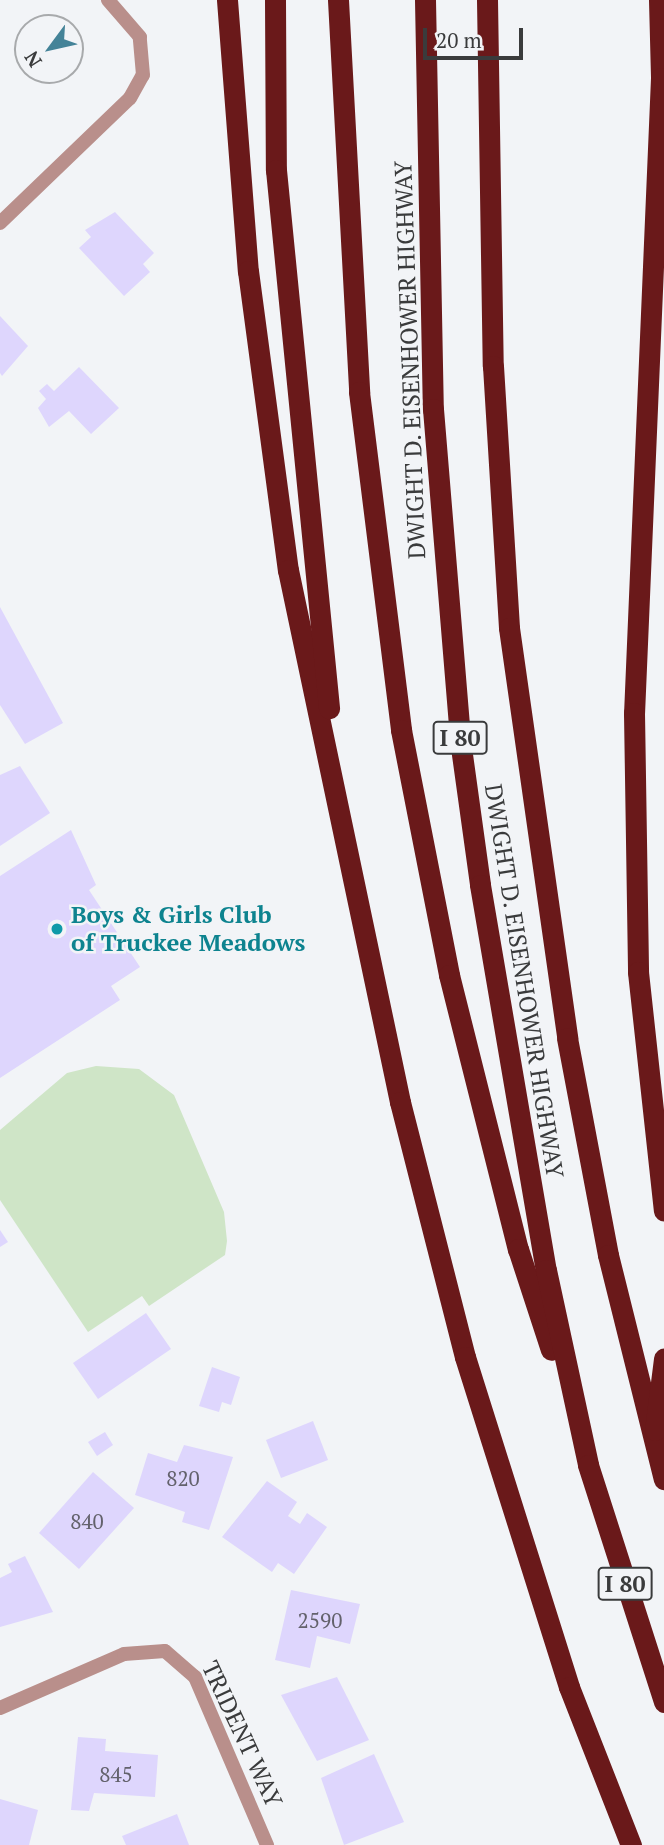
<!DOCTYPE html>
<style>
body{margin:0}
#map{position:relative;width:664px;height:1845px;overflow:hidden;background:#f2f4f7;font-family:"PT Serif",serif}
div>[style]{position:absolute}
.green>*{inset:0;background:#cfe5c7}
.building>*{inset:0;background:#ded6fd}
.street>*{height:14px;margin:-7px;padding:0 7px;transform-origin:7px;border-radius:7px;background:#b98f8b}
.highway>*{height:21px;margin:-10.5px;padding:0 10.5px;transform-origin:10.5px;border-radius:10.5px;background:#6a191a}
.dots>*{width:19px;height:19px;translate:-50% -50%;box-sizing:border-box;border:4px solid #f2f4f7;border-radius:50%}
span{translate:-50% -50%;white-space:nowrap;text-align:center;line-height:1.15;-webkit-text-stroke:5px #f2f4f7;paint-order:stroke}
.number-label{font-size:21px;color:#63626c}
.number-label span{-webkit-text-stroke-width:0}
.shield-label span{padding:2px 5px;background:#f2f4f7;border:2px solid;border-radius:5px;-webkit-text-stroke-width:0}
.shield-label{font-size:23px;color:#3a3b3c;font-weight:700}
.street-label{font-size:24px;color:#3a3b3c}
.culture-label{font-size:24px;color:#0d838f;font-weight:700}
.left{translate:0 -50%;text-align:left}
.north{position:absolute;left:14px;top:14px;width:70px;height:70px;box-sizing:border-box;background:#f2f4f7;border:2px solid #a8aaac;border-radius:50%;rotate:237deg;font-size:19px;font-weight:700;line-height:28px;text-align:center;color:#3a3b3c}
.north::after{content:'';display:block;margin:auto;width:24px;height:32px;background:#448398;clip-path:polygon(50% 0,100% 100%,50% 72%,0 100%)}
.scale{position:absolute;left:423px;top:28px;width:100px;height:32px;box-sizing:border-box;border:4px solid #3a3b3c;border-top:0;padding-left:9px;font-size:21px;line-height:24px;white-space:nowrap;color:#3a3b3c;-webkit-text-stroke:5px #f2f4f7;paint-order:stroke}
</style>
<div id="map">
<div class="green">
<div style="clip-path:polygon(96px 1066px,139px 1069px,174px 1095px,224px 1212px,227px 1241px,225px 1255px,149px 1306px,142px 1296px,88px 1332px,0 1200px,0 1130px,67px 1073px)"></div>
</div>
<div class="building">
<div style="clip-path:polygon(115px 212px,154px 253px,143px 264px,150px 272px,124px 296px,79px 248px,91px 237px,85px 230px)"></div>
<div style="clip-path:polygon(0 316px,28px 346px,2px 376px,0 373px)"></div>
<div style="clip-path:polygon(79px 367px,119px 408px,91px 434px,69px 411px,49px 427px,38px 408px,46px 399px,39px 391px,47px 384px,54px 391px)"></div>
<div style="clip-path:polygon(0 607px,63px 723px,25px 744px,0 705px)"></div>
<div style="clip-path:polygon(20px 766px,50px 813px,0 846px,0 775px)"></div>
<div style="clip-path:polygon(71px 830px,96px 885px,89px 890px,140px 967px,111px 986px,120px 1000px,0 1078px,0 876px)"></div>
<div style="clip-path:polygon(0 1230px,8px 1242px,0 1247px)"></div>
<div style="clip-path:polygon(146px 1313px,171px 1349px,98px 1399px,73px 1363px)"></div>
<div style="clip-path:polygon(212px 1367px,240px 1377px,231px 1405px,222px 1402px,219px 1412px,199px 1406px)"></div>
<div style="clip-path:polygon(313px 1421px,328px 1460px,281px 1478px,266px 1440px)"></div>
<div style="clip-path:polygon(105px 1432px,113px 1445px,97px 1456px,88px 1442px)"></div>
<div style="clip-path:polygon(184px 1445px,233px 1457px,209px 1530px,182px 1522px,185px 1512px,135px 1495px,148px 1453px,177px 1462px)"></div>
<div style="clip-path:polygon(93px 1472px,134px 1508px,79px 1569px,39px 1533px)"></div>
<div style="clip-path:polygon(267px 1481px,297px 1502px,288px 1516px,300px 1524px,307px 1513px,327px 1527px,294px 1574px,278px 1563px,272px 1572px,222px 1537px)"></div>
<div style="clip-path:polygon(25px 1556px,53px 1612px,0 1627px,0 1578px,12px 1572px,8px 1564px)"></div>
<div style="clip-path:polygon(291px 1590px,360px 1604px,350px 1644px,317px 1636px,310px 1668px,275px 1660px)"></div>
<div style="clip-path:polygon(337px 1677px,369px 1740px,317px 1761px,281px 1695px)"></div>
<div style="clip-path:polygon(78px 1737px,106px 1739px,105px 1751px,158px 1755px,155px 1797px,94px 1793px,89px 1811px,71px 1810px)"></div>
<div style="clip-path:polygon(374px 1754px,404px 1822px,344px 1845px,321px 1778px)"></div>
<div style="clip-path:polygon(0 1799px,38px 1810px,29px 1845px,0 1845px)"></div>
<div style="clip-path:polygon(177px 1814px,189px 1845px,126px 1845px,122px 1836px)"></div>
</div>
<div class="street">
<div style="left:0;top:223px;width:180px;rotate:-43.9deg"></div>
<div style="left:130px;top:98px;width:26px;rotate:-61deg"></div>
<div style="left:143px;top:75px;width:38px;rotate:-95deg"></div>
<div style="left:140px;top:37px;width:49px;rotate:-130.9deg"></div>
<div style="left:0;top:1708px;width:135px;rotate:-23.5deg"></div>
<div style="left:124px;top:1654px;width:41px;rotate:-4.2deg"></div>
<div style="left:165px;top:1651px;width:40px;rotate:41deg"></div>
<div style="left:195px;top:1677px;width:183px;rotate:66.8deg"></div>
</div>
<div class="highway">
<div style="left:227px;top:0;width:272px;rotate:85.6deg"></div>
<div style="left:248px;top:271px;width:302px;rotate:82.4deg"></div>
<div style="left:288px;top:570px;width:544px;rotate:78.11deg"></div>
<div style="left:400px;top:1102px;width:263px;rotate:75.7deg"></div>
<div style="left:465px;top:1357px;width:346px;rotate:72.5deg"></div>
<div style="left:569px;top:1687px;width:170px;rotate:68.6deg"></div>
<div style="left:275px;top:0;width:170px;rotate:89.7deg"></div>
<div style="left:276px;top:170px;width:541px;rotate:84.37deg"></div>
<div style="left:338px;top:0;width:393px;rotate:86.9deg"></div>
<div style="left:359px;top:392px;width:341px;rotate:82.9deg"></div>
<div style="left:401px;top:730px;width:250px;rotate:78.9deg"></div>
<div style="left:449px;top:975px;width:283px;rotate:75.9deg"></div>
<div style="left:518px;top:1249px;width:106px;rotate:71.9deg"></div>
<div style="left:425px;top:0;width:409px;rotate:88.9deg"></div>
<div style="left:433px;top:409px;width:332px;rotate:85.3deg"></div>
<div style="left:460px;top:740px;width:146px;rotate:82.1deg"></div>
<div style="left:480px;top:885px;width:391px;rotate:80.3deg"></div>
<div style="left:546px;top:1270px;width:199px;rotate:77.8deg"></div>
<div style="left:588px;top:1465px;width:249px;rotate:72.2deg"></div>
<div style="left:487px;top:0;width:366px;rotate:89.1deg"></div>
<div style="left:493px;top:366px;width:262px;rotate:86.5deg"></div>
<div style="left:509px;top:628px;width:414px;rotate:81.9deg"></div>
<div style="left:567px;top:1038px;width:221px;rotate:79.3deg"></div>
<div style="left:608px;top:1255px;width:231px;rotate:76deg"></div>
<div style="left:659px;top:0;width:78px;rotate:88.5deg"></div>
<div style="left:661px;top:78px;width:636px;rotate:92.43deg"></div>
<div style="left:634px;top:713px;width:259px;rotate:89.1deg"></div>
<div style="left:638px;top:972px;width:240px;rotate:83.8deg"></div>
<div style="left:655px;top:1430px;width:72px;rotate:-82.8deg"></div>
</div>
<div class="dots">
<div style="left:57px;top:929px;background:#0f9aa8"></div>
</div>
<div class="number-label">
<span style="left:183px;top:1478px">820</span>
<span style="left:87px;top:1521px">840</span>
<span style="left:320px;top:1620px">2590</span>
<span style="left:116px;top:1774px">845</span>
</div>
<div class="shield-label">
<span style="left:460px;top:738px">I 80</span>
<span style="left:625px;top:1584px">I 80</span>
</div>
<div class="street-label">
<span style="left:410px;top:360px;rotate:-92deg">DWIGHT D. EISENHOWER HIGHWAY</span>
<span style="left:524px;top:981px;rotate:81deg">DWIGHT D. EISENHOWER HIGHWAY</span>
<span style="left:242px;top:1734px;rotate:65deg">TRIDENT WAY</span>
</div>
<div class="culture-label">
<span class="left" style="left:71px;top:929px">Boys &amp; Girls Club<br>of Truckee Meadows</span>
</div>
<div class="north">N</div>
<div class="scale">20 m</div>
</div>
